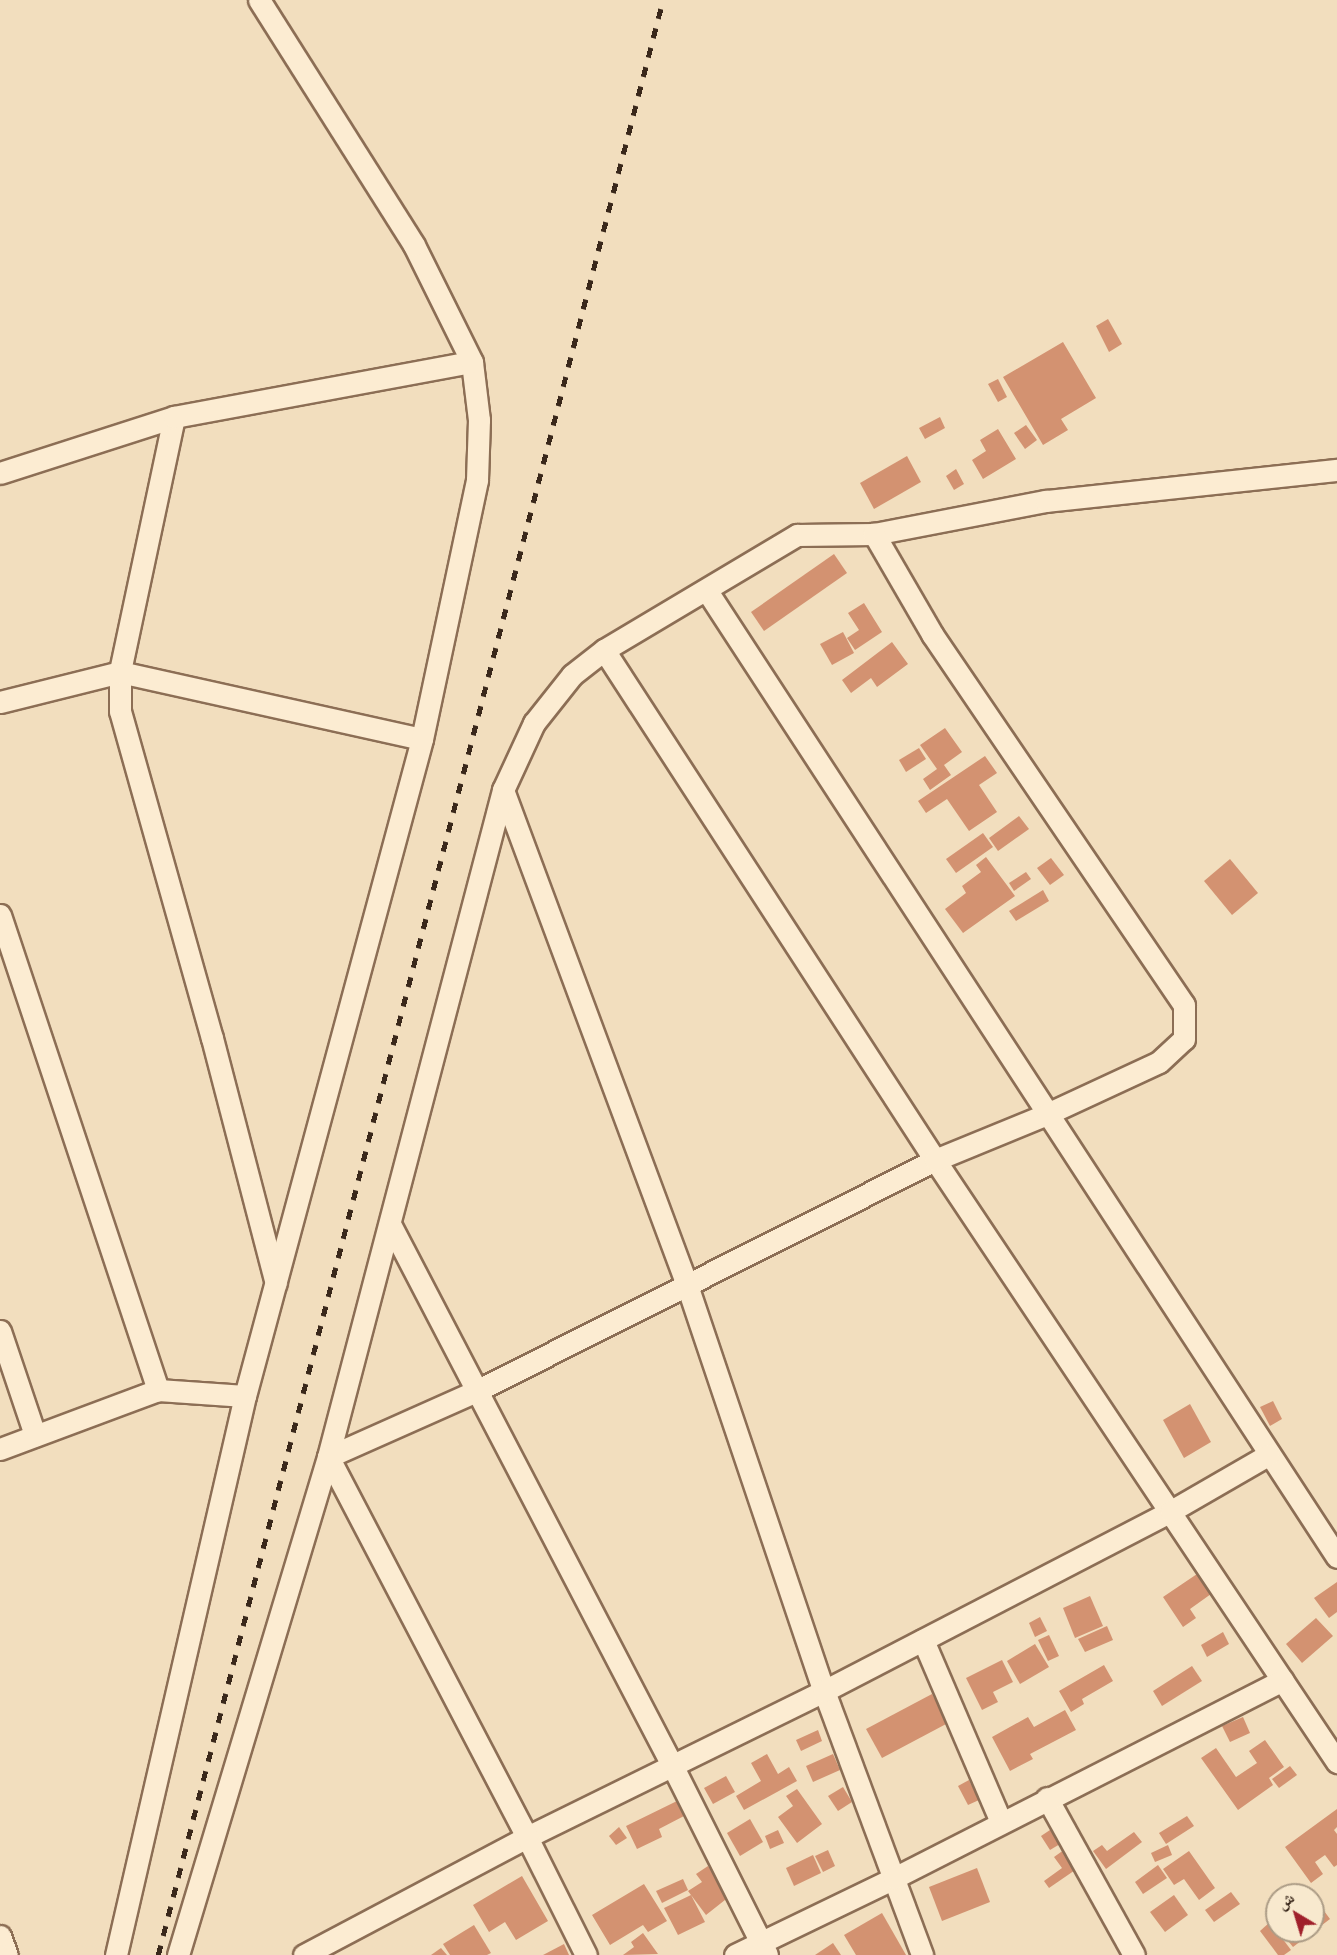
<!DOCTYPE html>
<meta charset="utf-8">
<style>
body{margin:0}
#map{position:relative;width:1337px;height:1955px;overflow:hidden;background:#f2debe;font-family:Merriweather,"Noto Naskh Arabic",serif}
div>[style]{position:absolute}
.building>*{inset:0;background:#d39271}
.roads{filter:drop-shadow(2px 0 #8c6e55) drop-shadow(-2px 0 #8c6e55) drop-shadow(0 2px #8c6e55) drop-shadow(0 -2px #8c6e55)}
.minor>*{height:21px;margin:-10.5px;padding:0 10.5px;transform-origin:10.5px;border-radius:10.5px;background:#fcecd2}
.rail>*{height:4.5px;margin-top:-2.25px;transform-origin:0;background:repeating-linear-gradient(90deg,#3a281b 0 10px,transparent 0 20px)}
span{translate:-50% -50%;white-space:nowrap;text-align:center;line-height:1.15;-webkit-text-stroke:6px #f8e9ce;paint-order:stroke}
.north{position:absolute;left:1265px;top:1883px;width:60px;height:60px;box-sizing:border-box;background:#f8e9ce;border:2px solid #ac9c86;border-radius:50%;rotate:322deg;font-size:16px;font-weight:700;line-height:24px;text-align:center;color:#3a281b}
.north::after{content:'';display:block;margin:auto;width:21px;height:27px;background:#a0202b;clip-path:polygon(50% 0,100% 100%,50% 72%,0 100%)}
</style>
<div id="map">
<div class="building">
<div style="clip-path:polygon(1108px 319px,1122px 344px,1109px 352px,1096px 326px)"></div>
<div style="clip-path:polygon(1063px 342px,1096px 398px,1061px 419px,1068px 430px,1043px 445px,1003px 377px)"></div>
<div style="clip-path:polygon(998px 379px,1007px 397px,998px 402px,988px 384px)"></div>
<div style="clip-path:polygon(940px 417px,945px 428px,925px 439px,919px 428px)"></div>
<div style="clip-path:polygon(1026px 425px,1037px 440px,1025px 449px,1014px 433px)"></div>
<div style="clip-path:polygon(998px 429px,1016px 459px,983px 479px,972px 460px,986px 451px,980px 440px)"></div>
<div style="clip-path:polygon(907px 456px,921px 482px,874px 509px,860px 483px)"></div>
<div style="clip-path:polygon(956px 469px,964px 484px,954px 490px,946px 476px)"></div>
<div style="clip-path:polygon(834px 554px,847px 573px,764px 631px,751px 612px)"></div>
<div style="clip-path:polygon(864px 603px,882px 632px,855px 650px,847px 638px,859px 630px,848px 613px)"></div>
<div style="clip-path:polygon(843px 632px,854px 653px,832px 665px,820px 644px)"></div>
<div style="clip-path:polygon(892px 642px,908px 664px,877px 687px,871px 678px,851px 693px,842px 680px)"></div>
<div style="clip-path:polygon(945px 728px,962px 752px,944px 765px,951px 775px,930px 790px,923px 779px,937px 769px,920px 745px)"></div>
<div style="clip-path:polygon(919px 748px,926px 759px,906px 772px,899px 760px)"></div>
<div style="clip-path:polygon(985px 756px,997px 773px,979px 785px,997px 812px,969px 831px,947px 799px,926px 813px,918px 801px)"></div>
<div style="clip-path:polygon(1019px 816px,1029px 829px,998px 851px,989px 838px)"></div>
<div style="clip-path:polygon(983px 833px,993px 847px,956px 873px,946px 859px)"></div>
<div style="clip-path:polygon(986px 857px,1015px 896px,963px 933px,945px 909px,966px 893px,962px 886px,981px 872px,976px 865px)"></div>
<div style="clip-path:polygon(1051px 858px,1064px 875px,1050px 885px,1037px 868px)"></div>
<div style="clip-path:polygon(1230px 859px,1258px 893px,1232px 915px,1204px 881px)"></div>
<div style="clip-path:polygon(1026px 872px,1031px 879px,1014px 891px,1009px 883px)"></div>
<div style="clip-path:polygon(1043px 890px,1049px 901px,1016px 921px,1009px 911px)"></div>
<div style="clip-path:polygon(1273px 1401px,1282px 1419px,1270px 1426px,1260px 1407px)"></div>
<div style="clip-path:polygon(1190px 1404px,1211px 1442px,1184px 1458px,1163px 1420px)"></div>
<div style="clip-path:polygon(1197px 1574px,1211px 1594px,1190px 1609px,1196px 1618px,1183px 1627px,1163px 1597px)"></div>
<div style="clip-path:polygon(1337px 1582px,1337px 1612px,1329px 1618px,1314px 1598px)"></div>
<div style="clip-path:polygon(1090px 1596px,1103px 1626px,1075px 1638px,1063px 1608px)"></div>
<div style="clip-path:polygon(1040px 1617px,1047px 1631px,1035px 1637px,1029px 1623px)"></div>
<div style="clip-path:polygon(1316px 1618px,1333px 1636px,1302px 1663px,1286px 1644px)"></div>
<div style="clip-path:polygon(1107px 1626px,1113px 1640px,1085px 1652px,1078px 1639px)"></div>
<div style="clip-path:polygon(1223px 1632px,1229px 1644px,1207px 1657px,1201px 1645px)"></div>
<div style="clip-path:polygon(1049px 1635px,1059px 1656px,1048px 1661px,1038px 1640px)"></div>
<div style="clip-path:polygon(1035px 1644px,1049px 1667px,1020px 1684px,1007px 1661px)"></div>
<div style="clip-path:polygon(1002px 1660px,1013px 1682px,993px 1692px,998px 1702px,982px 1710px,966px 1678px)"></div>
<div style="clip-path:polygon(1104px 1665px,1113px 1681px,1082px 1699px,1084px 1704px,1071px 1712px,1059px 1691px)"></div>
<div style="clip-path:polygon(1192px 1666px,1202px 1681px,1162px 1706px,1153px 1691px)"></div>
<div style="clip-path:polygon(932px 1694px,948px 1723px,882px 1758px,866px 1729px)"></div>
<div style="clip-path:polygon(1065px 1710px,1076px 1730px,1030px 1754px,1033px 1759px,1010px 1771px,992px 1737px,1028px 1717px,1034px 1727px)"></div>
<div style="clip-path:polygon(1243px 1717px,1250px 1733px,1230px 1742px,1222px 1726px)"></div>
<div style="clip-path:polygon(818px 1730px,822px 1741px,801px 1751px,796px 1740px)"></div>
<div style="clip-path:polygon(1265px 1740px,1284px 1767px,1269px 1778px,1273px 1785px,1238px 1810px,1201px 1758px,1216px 1748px,1236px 1777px,1257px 1763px,1249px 1751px)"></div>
<div style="clip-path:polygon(767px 1754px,778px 1774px,789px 1767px,797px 1781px,744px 1810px,736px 1796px,761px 1781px,751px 1763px)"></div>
<div style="clip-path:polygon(833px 1754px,840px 1770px,813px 1782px,806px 1766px)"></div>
<div style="clip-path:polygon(1290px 1766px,1297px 1775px,1279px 1788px,1272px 1779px)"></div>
<div style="clip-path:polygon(726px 1776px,735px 1792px,713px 1804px,704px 1788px)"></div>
<div style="clip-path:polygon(969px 1780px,979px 1800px,968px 1805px,958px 1786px)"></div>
<div style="clip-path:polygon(843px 1787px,852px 1802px,838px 1811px,828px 1796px)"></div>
<div style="clip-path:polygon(797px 1789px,822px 1824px,797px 1843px,778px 1817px,793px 1806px,786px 1796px)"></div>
<div style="clip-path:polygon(677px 1801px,684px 1816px,659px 1829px,662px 1837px,637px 1849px,626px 1826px)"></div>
<div style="clip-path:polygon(1337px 1809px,1337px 1827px,1334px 1830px,1337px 1834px,1337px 1865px,1334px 1867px,1325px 1855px,1315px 1862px,1323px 1874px,1311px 1883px,1285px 1847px)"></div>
<div style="clip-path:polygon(1187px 1816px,1194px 1826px,1166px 1844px,1159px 1833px)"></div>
<div style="clip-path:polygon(750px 1819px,763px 1842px,740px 1856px,727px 1833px)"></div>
<div style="clip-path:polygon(1056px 1826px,1065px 1841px,1050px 1850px,1041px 1836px)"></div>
<div style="clip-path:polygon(619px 1827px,627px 1838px,616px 1845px,609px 1836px)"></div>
<div style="clip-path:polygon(778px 1830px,784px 1843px,770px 1849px,765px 1836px)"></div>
<div style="clip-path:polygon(1134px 1832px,1142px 1842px,1106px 1869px,1093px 1851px,1102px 1845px,1107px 1851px)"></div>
<div style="clip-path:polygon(1168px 1845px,1172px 1855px,1155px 1862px,1151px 1853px)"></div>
<div style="clip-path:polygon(1068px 1847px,1081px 1866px,1049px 1888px,1044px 1881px,1062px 1868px,1054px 1857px)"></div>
<div style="clip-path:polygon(828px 1850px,835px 1866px,823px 1872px,815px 1856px)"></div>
<div style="clip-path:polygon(1189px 1851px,1215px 1888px,1199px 1900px,1184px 1879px,1174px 1885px,1163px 1869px)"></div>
<div style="clip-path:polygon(813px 1855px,821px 1873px,794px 1886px,786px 1868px)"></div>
<div style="clip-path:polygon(1158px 1865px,1167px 1878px,1143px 1894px,1135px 1882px)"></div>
<div style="clip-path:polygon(708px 1866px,730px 1896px,706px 1915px,691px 1895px,705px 1922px,678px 1935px,664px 1908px,691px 1895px,688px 1891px,702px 1882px,696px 1874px)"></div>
<div style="clip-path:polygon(977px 1868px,990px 1902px,942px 1921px,929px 1887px)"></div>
<div style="clip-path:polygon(522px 1876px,548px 1921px,516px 1940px,505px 1922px,489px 1932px,473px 1905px)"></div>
<div style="clip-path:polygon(683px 1879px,688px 1890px,662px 1903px,656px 1891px)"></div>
<div style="clip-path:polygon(644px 1884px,667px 1921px,648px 1932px,643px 1925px,610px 1945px,592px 1915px)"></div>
<div style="clip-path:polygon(1231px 1892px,1240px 1904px,1214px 1922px,1205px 1910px)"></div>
<div style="clip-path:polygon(1174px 1895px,1188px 1915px,1165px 1932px,1150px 1912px)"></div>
<div style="clip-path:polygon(1313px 1896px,1330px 1919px,1293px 1947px,1280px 1931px,1313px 1931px)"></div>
<div style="clip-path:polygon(882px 1913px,906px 1955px,856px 1955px,844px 1935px)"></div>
<div style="clip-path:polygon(1270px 1922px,1291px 1950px,1284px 1955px,1278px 1955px,1260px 1931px)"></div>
<div style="clip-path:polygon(474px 1925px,491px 1953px,487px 1955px,450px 1955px,443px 1944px)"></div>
<div style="clip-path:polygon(643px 1933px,658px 1954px,623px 1955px,634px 1947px,631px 1942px)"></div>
<div style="clip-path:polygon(833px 1943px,841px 1955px,815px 1955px)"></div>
<div style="clip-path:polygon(564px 1944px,569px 1955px,543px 1955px)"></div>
<div style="clip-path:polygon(441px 1948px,447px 1955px,431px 1955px)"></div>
</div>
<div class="roads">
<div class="minor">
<div style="left:174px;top:417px;width:261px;rotate:102deg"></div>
<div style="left:120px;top:672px;width:39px;rotate:90deg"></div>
<div style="left:120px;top:711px;width:340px;rotate:74.3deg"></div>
<div style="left:212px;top:1038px;width:253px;rotate:75.4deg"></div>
<div style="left:0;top:473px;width:183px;rotate:-17.8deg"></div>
<div style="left:174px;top:417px;width:303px;rotate:-10.5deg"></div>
<div style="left:707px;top:591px;width:1153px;rotate:56.89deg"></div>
<div style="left:604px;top:650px;width:608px;rotate:57.02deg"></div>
<div style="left:935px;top:1160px;width:724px;rotate:56.27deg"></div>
<div style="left:0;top:702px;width:124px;rotate:-14deg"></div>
<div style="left:120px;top:672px;width:309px;rotate:12.5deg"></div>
<div style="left:503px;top:790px;width:528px;rotate:69.61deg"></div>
<div style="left:687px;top:1285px;width:428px;rotate:71.4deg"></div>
<div style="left:824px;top:1691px;width:282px;rotate:69.6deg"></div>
<div style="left:0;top:915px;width:501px;rotate:71.6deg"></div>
<div style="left:390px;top:1224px;width:610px;rotate:62.47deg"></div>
<div style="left:672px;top:1765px;width:212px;rotate:63.4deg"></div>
<div style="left:0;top:1331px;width:110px;rotate:71.4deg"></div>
<div style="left:0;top:1449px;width:169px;rotate:-20.5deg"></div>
<div style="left:158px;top:1390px;width:87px;rotate:3.9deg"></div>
<div style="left:923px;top:1640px;width:198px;rotate:66.8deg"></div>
<div style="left:1047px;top:1798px;width:179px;rotate:61deg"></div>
<div style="left:0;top:1936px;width:20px;rotate:70deg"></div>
<div style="left:116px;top:1955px;width:574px;rotate:-77.01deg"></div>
<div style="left:245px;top:1396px;width:680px;rotate:-74.92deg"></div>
<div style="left:422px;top:739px;width:265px;rotate:-78deg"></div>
<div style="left:477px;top:480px;width:60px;rotate:-88.1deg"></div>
<div style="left:479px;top:420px;width:58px;rotate:-96.9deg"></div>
<div style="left:472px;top:362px;width:131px;rotate:-116.4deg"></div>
<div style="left:414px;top:245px;width:290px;rotate:-122.3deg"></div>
<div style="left:178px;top:1955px;width:520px;rotate:-73.24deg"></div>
<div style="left:328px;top:1457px;width:690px;rotate:-75.3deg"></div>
<div style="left:503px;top:790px;width:74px;rotate:-65.2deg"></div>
<div style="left:534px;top:723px;width:61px;rotate:-51.6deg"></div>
<div style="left:572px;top:675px;width:41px;rotate:-38deg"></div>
<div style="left:604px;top:650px;width:225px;rotate:-30.8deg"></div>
<div style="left:797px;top:535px;width:77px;rotate:-0.7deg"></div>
<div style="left:874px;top:534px;width:175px;rotate:-10.9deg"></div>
<div style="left:1046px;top:501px;width:293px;rotate:-6.1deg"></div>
<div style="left:304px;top:1955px;width:252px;rotate:-27.9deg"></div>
<div style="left:527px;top:1837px;width:331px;rotate:-26.2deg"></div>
<div style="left:824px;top:1691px;width:391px;rotate:-27.4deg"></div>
<div style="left:1171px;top:1511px;width:112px;rotate:-30deg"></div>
<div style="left:586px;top:1955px;width:132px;rotate:-116.6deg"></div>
<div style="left:527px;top:1837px;width:429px;rotate:-117.6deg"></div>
<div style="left:328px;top:1457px;width:162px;rotate:-24deg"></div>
<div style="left:476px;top:1391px;width:514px;rotate:-26.71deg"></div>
<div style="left:935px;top:1160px;width:121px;rotate:-22.3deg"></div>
<div style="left:1047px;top:1114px;width:123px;rotate:-24.9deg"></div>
<div style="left:1159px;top:1062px;width:34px;rotate:-43deg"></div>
<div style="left:1184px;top:1039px;width:34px;rotate:-90deg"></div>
<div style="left:1184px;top:1005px;width:448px;rotate:-124.2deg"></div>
<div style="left:932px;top:634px;width:116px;rotate:-120.1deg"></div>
<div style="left:735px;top:1955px;width:177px;rotate:-25.8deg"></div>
<div style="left:894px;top:1878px;width:436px;rotate:-27deg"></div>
</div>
</div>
<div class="rail">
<div style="left:158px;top:1955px;width:2019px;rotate:-75.52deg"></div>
</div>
<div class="north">ش</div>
</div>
